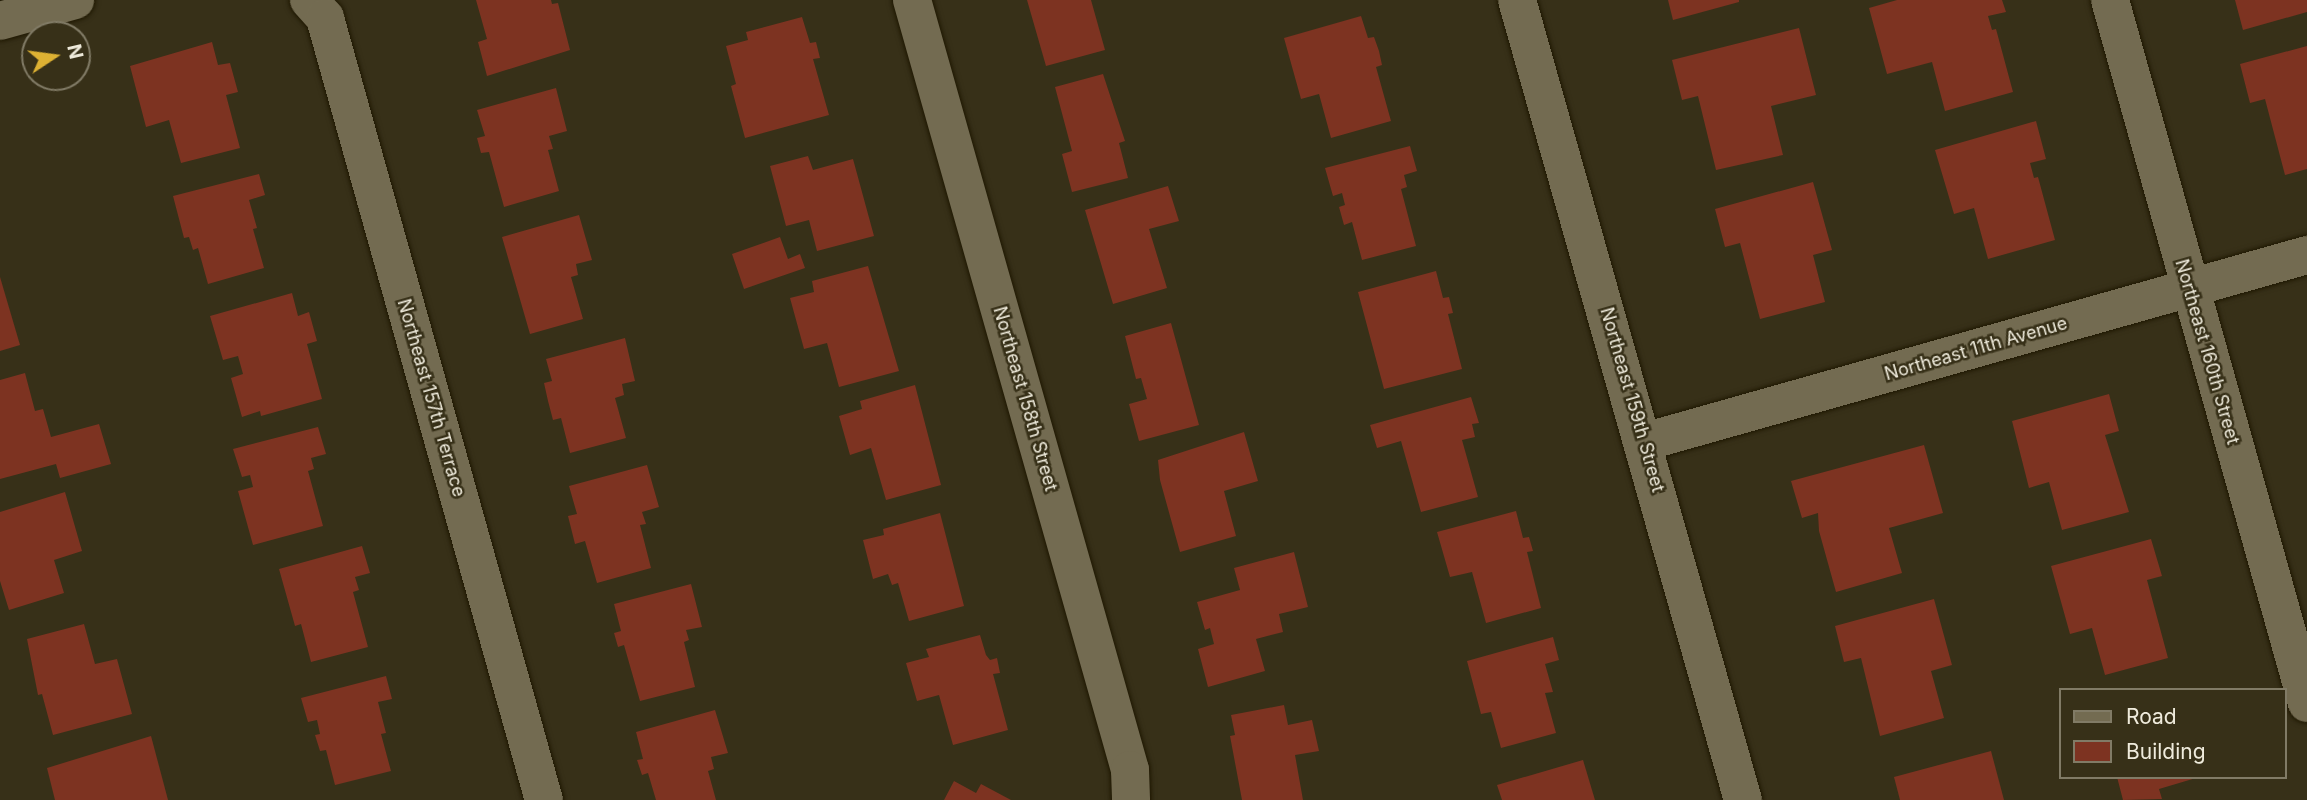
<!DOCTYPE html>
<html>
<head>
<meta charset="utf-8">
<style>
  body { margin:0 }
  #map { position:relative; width:2307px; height:800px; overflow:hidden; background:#373018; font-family:Inter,sans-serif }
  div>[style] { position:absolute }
  .building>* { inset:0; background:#7d3321 }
  .roads { filter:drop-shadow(0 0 2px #1f1802) drop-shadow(0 0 2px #1f1802) }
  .minor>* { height:38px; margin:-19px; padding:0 19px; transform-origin:19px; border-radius:19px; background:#736b51 }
  .tertiary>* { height:38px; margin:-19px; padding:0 19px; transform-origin:19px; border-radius:19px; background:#736b51 }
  span { translate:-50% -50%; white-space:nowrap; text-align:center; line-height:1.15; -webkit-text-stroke:5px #373018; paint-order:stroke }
  .street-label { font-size:18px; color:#efebdc }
  .legend { position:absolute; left:2059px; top:688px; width:228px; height:91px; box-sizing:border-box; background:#373018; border:2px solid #817b66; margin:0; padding:9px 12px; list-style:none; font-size:21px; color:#efebdc }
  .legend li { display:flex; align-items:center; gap:14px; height:35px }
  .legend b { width:35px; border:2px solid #817b66 }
  .north { position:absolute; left:21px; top:21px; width:70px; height:70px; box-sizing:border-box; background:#373018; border:2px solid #817b66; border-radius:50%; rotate:77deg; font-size:19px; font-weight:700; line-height:28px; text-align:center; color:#efebdc }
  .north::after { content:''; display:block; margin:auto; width:24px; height:32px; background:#ddb133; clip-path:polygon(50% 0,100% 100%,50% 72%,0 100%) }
</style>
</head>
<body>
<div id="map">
  <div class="building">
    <div style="clip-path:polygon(476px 0,551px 0,552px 4px,558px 3px,570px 50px,487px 76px,478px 42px,487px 39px)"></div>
    <div style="clip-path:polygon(1027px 0,1091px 0,1105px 50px,1046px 66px)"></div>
    <div style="clip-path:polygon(1668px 0,1739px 0,1739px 2px,1673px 20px)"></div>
    <div style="clip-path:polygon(1897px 0,2002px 0,2006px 12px,1988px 16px,1992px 30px,1996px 29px,2013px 92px,1945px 111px,1932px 62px,1887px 74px,1869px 8px)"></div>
    <div style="clip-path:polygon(2235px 0,2307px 0,2307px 12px,2243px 30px)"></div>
    <div style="clip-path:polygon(1361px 16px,1368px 38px,1374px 37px,1379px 51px,1382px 65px,1376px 67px,1391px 121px,1331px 138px,1319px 94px,1301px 99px,1284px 38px)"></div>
    <div style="clip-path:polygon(802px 17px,810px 43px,816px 42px,820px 58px,813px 59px,829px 115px,745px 138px,731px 86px,736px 84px,726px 46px,748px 40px,746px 32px)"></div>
    <div style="clip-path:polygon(1799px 28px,1816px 95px,1771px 106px,1783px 155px,1716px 170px,1698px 96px,1682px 100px,1672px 60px)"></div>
    <div style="clip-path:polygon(212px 42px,218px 65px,230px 63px,238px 92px,226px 95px,240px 148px,181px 163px,169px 120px,146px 127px,130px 66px)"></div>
    <div style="clip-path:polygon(2307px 46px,2307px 169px,2285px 175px,2265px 99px,2250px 103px,2240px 64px)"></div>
    <div style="clip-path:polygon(1103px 74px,1125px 141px,1119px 143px,1128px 178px,1072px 192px,1062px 154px,1072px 151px,1055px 87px)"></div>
    <div style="clip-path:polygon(556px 88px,567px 131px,549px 136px,553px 149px,548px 150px,559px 191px,504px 207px,489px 152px,481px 153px,477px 138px,485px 136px,477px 110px)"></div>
    <div style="clip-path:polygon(2036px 121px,2046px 159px,2030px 163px,2034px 178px,2038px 177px,2055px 240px,1988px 259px,1974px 208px,1954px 214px,1935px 150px)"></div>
    <div style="clip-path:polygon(1410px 146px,1417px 171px,1404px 175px,1407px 187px,1401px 189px,1416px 246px,1362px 260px,1352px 222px,1344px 225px,1339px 207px,1345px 205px,1342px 193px,1333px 196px,1325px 168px)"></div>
    <div style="clip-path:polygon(808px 156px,813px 170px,853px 159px,874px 236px,817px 251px,809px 220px,786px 226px,770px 166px)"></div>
    <div style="clip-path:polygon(259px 174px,265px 195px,249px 200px,257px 228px,253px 229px,264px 268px,208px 284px,198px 248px,193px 250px,189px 237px,184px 238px,173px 196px)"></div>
    <div style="clip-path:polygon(1813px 182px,1832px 250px,1813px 255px,1825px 302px,1760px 319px,1740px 243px,1725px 247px,1715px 209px)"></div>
    <div style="clip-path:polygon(1168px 186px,1179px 221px,1149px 229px,1167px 288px,1113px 304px,1085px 210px)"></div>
    <div style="clip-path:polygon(579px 215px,592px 260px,576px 264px,578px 275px,571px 277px,583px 319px,530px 334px,502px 237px)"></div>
    <div style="clip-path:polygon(780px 237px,788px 259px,800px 254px,805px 268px,744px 289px,732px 254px)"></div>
    <div style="clip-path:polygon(868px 266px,899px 371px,839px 387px,827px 343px,804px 349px,790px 298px,814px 292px,812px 281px)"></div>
    <div style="clip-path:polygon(1436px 271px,1443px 298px,1449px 297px,1453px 313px,1448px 314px,1462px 369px,1384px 389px,1358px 292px)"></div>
    <div style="clip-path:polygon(0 277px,20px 345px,0 351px)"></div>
    <div style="clip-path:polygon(292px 293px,298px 316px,309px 312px,317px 341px,307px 344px,322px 399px,261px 416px,260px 411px,242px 417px,231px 378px,243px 374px,238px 356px,223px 360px,210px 316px)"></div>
    <div style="clip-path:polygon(1171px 323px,1199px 425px,1139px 441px,1129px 404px,1147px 399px,1141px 378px,1136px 379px,1125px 336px)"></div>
    <div style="clip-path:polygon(625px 338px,635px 381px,622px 384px,624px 395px,615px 398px,626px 438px,570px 453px,561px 418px,553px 420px,548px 401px,544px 383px,552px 381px,546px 359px)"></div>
    <div style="clip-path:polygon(25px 373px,35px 411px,43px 409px,51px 437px,99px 424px,111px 464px,60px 478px,56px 464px,0 479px,0 380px)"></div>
    <div style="clip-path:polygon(915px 385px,941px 485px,886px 500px,871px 448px,850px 455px,839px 416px,862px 409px,860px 401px)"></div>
    <div style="clip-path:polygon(2109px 394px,2119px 431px,2105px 435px,2129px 512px,2062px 530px,2049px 482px,2029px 488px,2012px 421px)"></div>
    <div style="clip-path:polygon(1471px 397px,1479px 423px,1472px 424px,1475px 437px,1462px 440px,1478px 497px,1421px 512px,1401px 441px,1377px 448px,1370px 425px)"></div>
    <div style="clip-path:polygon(318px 427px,326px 454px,311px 458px,314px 469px,308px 471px,323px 526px,253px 545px,238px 491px,253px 487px,250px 475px,242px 477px,233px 449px)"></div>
    <div style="clip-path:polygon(1244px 432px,1258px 481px,1224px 491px,1236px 536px,1180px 552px,1160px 480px,1158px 460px)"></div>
    <div style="clip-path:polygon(1924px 445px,1943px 513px,1889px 528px,1902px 573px,1836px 592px,1819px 531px,1818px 513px,1802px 518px,1791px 481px)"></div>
    <div style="clip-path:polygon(647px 465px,659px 507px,642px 512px,646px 524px,640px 525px,651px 568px,597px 583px,585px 541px,575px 544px,568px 516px,577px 514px,569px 486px)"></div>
    <div style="clip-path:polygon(65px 492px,82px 551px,54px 560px,64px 593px,9px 610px,0 581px,0 512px)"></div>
    <div style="clip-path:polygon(1516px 511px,1523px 538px,1529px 537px,1533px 551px,1527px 552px,1541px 608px,1486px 623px,1472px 572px,1450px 577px,1437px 532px)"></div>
    <div style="clip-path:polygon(940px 513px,964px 606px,909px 621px,898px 583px,892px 585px,888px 574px,873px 579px,863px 540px,884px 535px,883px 529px)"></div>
    <div style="clip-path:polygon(2151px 539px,2162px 576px,2147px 580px,2168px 658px,2105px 675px,2092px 628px,2070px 634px,2051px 566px)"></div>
    <div style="clip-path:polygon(362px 546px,370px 573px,355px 577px,359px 590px,353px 592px,368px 647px,311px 662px,301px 624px,295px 626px,279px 569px)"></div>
    <div style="clip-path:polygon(1294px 552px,1308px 607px,1279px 614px,1283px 632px,1256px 639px,1265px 671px,1208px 687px,1198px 649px,1214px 644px,1210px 628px,1205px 630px,1197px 602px,1240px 590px,1234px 568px)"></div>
    <div style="clip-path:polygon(691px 584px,702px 627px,686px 630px,689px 640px,684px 642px,695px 687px,640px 701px,624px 645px,618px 647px,614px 633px,621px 631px,614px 604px)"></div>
    <div style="clip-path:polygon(1934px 599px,1952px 665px,1931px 671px,1944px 718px,1880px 736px,1861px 658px,1844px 662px,1835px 626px)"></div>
    <div style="clip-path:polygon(84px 624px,95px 664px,117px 659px,132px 714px,53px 735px,42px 694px,38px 695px,27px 639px)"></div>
    <div style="clip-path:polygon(980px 635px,986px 655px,990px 660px,997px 658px,1000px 673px,993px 674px,1008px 730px,953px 745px,939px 695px,917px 701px,906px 663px,929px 657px,926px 649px)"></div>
    <div style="clip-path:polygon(1553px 637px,1559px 660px,1545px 664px,1553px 692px,1545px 693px,1556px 733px,1501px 748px,1491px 712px,1481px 714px,1467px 661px)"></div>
    <div style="clip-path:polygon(386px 676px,392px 699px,378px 702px,386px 733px,381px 734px,391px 771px,335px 785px,326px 750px,320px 751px,315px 735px,320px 734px,317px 720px,308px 722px,301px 698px)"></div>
    <div style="clip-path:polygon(1284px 705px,1288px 725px,1312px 720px,1319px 751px,1295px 755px,1303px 800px,1242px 800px,1230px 736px,1235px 735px,1231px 715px)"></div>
    <div style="clip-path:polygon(715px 710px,728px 753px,711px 757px,714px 769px,708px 771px,716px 800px,656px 800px,648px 773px,642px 775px,637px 760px,643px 759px,636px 732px)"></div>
    <div style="clip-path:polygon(151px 736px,168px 800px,55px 800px,47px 768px)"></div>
    <div style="clip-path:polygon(1991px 751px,2004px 800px,1900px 800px,1894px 777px)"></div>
    <div style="clip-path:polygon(1583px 760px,1595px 800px,1502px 800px,1497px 785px)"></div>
    <div style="clip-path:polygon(2117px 777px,2196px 777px,2196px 778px,2159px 789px,2162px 799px,2123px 800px)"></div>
    <div style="clip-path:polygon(954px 781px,976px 793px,981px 784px,1011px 800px,944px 800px)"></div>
  </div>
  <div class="roads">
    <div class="minor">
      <div style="left:309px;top:0;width:24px;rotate:48deg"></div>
      <div style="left:325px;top:18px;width:812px;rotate:74.36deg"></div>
      <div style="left:912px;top:0;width:800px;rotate:74.19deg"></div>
      <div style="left:1130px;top:770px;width:30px;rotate:88deg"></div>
      <div style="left:2110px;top:0;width:730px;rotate:74.35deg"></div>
      <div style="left:0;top:21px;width:78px;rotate:-15.6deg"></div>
      <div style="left:1644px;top:442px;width:689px;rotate:-15.75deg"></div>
    </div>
    <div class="tertiary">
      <div style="left:1517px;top:0;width:831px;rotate:74.23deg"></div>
    </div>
  </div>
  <div class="street-label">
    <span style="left:1976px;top:349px;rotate:-16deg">Northeast 11th Avenue</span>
    <span style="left:2207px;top:352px;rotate:74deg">Northeast 160th Street</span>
    <span style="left:431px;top:398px;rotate:74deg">Northeast 157th Terrace</span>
    <span style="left:1025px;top:399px;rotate:74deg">Northeast 158th Street</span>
    <span style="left:1632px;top:400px;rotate:74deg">Northeast 159th Street</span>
  </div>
  <ul class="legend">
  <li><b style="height:9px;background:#736b51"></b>Road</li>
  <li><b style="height:19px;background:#7d3321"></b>Building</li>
  </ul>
  <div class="north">N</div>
</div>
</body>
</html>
